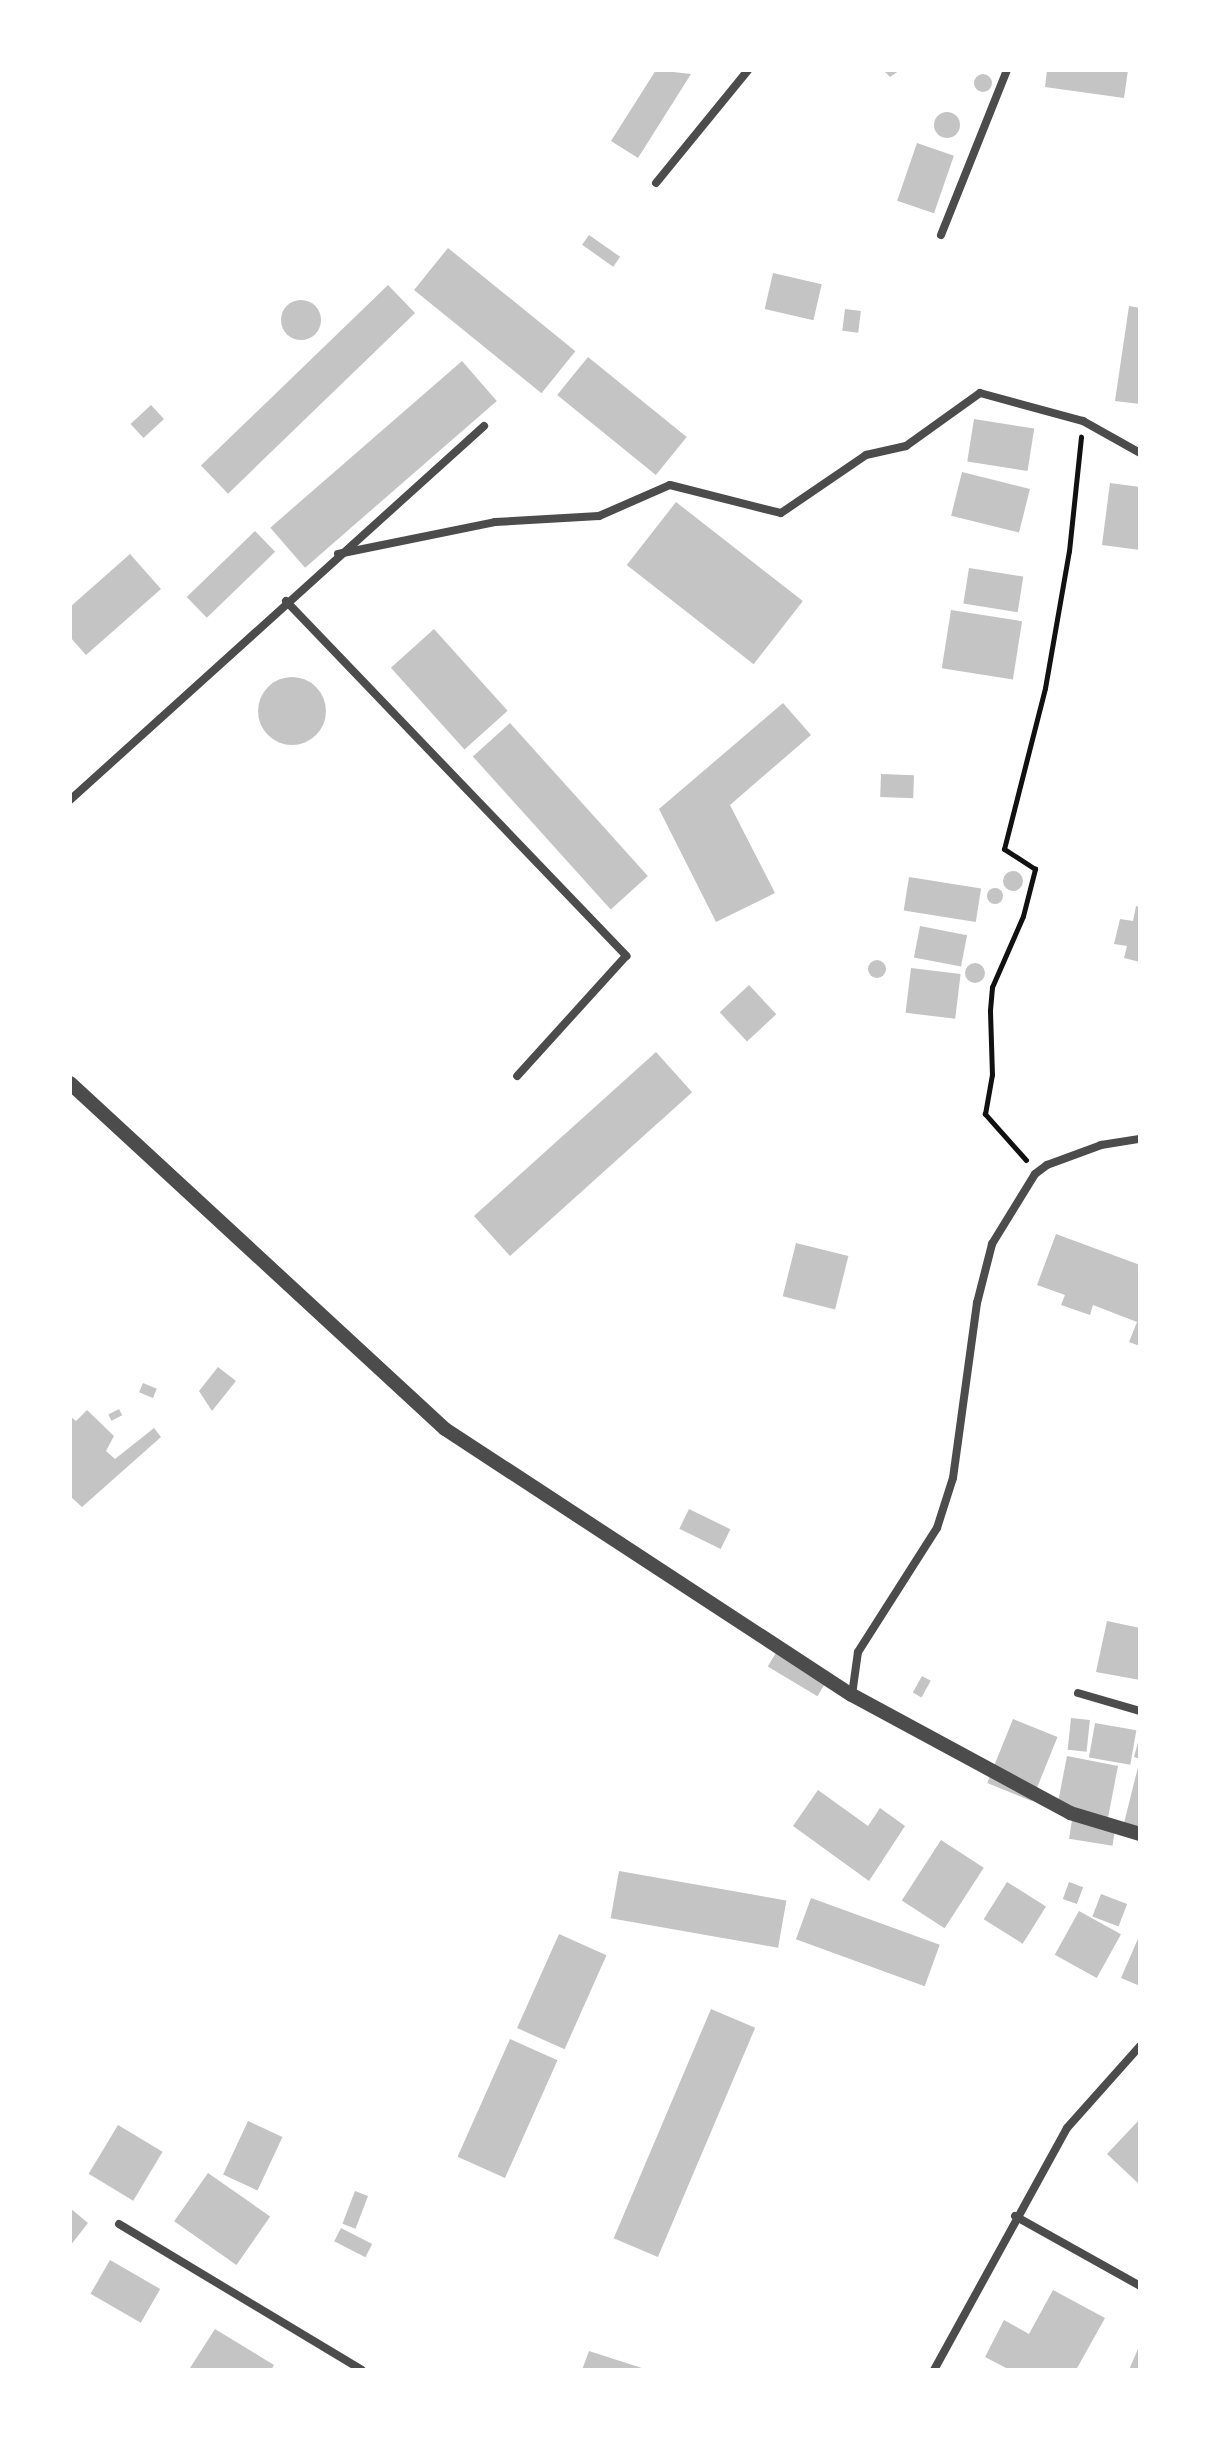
<!DOCTYPE html>
<html>
<head>
<meta charset="utf-8">
<style>
  body { margin:0 }
  #map { position:relative; width:1210px; height:2440px; overflow:hidden; background:#fff; font-family:Overpass,sans-serif }
  div>[style] { position:absolute }
  .building>* { inset:0; background:#c4c4c4; transform-origin:0 0 }
  .round { border-radius:50% }
  .path>* { height:5px; margin:-2.5px; padding:0 2.5px; transform-origin:2.5px; border-radius:2.5px; background:#111 }
  .minor>* { height:8px; margin:-4px; padding:0 4px; transform-origin:4px; border-radius:4px; background:#4c4c4c }
  .tertiary>* { height:14px; margin:-7px; padding:0 7px; transform-origin:7px; border-radius:7px; background:#4c4c4c }
  span { translate:-50% -50%; white-space:nowrap; text-align:center; line-height:1.15; -webkit-text-stroke:6px #fff; paint-order:stroke }
  .frame { position:absolute; inset:0; border:72px solid #fff; pointer-events:none }
</style>
</head>
<body>
<div id="map">
  <div class="building">
    <div style="clip-path:polygon(656px 70px,691px 74px,638px 158px,611px 141px)"></div>
    <div style="clip-path:polygon(883px 70px,900px 70px,890px 77px)"></div>
    <div style="clip-path:polygon(1047px 70px,1128px 70px,1124px 98px,1045px 87px)"></div>
    <div class="round" style="left:974px;top:74px;width:18px;height:18px"></div>
    <div class="round" style="left:934px;top:112px;width:26px;height:26px"></div>
    <div style="left:917px;top:143px;width:39px;height:61px;rotate:19deg"></div>
    <div style="left:589px;top:235px;width:38px;height:12px;rotate:35deg"></div>
    <div style="left:448px;top:248px;width:164px;height:54px;rotate:39deg"></div>
    <div style="left:773px;top:273px;width:50px;height:37px;rotate:13deg"></div>
    <div style="left:388px;top:285px;width:39px;height:260px;rotate:46deg"></div>
    <div class="round" style="left:281px;top:300px;width:40px;height:40px"></div>
    <div style="clip-path:polygon(1129px 306px,1140px 308px,1140px 404px,1115px 401px)"></div>
    <div style="left:845px;top:309px;width:16px;height:22px;rotate:7deg"></div>
    <div style="left:588px;top:357px;width:127px;height:49px;rotate:39deg"></div>
    <div style="left:462px;top:361px;width:53px;height:254px;rotate:49deg"></div>
    <div style="left:151px;top:405px;width:19px;height:28px;rotate:47deg"></div>
    <div style="left:974px;top:419px;width:61px;height:43px;rotate:9deg"></div>
    <div style="left:962px;top:472px;width:70px;height:45px;rotate:14deg"></div>
    <div style="clip-path:polygon(1110px 483px,1140px 487px,1140px 550px,1102px 545px)"></div>
    <div style="left:676px;top:502px;width:161px;height:80px;rotate:38deg"></div>
    <div style="left:255px;top:531px;width:29px;height:95px;rotate:46deg"></div>
    <div style="clip-path:polygon(130px 554px,161px 589px,86px 655px,70px 637px,70px 607px)"></div>
    <div style="left:969px;top:568px;width:55px;height:36px;rotate:9deg"></div>
    <div style="left:951px;top:610px;width:72px;height:59px;rotate:9deg"></div>
    <div style="left:434px;top:629px;width:110px;height:58px;rotate:48deg"></div>
    <div class="round" style="left:258px;top:677px;width:68px;height:68px"></div>
    <div style="clip-path:polygon(783px 703px,811px 735px,730px 805px,775px 893px,716px 922px,659px 809px)"></div>
    <div style="left:510px;top:723px;width:206px;height:50px;rotate:48deg"></div>
    <div style="left:881px;top:774px;width:33px;height:23px;rotate:2deg"></div>
    <div class="round" style="left:1003px;top:871px;width:20px;height:20px"></div>
    <div style="left:909px;top:877px;width:73px;height:34px;rotate:9deg"></div>
    <div class="round" style="left:987px;top:888px;width:16px;height:16px"></div>
    <div style="clip-path:polygon(1136px 906px,1140px 907px,1140px 962px,1124px 958px,1127px 946px,1114px 944px,1120px 919px,1133px 921px)"></div>
    <div style="left:920px;top:926px;width:48px;height:32px;rotate:11deg"></div>
    <div class="round" style="left:868px;top:960px;width:18px;height:18px"></div>
    <div class="round" style="left:965px;top:963px;width:20px;height:20px"></div>
    <div style="left:911px;top:968px;width:50px;height:45px;rotate:7deg"></div>
    <div style="left:749px;top:985px;width:40px;height:40px;rotate:47deg"></div>
    <div style="left:656px;top:1052px;width:54px;height:245px;rotate:48deg"></div>
    <div style="clip-path:polygon(1056px 1234px,1140px 1265px,1140px 1346px,1129px 1342px,1137px 1322px,1093px 1305px,1090px 1315px,1061px 1305px,1065px 1295px,1037px 1285px)"></div>
    <div style="left:796px;top:1243px;width:54px;height:55px;rotate:14deg"></div>
    <div style="clip-path:polygon(218px 1367px,236px 1381px,212px 1411px,199px 1391px)"></div>
    <div style="left:143px;top:1383px;width:15px;height:10px;rotate:23deg"></div>
    <div style="left:119px;top:1409px;width:7px;height:12px;rotate:63deg"></div>
    <div style="clip-path:polygon(87px 1410px,114px 1436px,106px 1451px,115px 1459px,154px 1428px,161px 1437px,82px 1507px,70px 1496px,70px 1416px,76px 1421px)"></div>
    <div style="left:689px;top:1509px;width:46px;height:22px;rotate:26deg"></div>
    <div style="clip-path:polygon(1107px 1621px,1140px 1628px,1140px 1680px,1096px 1672px)"></div>
    <div style="left:777px;top:1651px;width:58px;height:18px;rotate:31deg"></div>
    <div style="left:922px;top:1676px;width:10px;height:19px;rotate:29deg"></div>
    <div style="left:1071px;top:1718px;width:19px;height:32px;rotate:6deg"></div>
    <div style="left:1013px;top:1719px;width:48px;height:69px;rotate:22deg"></div>
    <div style="left:1095px;top:1723px;width:42px;height:35px;rotate:10deg"></div>
    <div style="clip-path:polygon(1139px 1739px,1140px 1739px,1140px 1759px,1134px 1757px)"></div>
    <div style="left:1067px;top:1756px;width:52px;height:58px;rotate:11deg"></div>
    <div style="clip-path:polygon(1139px 1763px,1140px 1826px,1138px 1835px,1122px 1831px)"></div>
    <div style="clip-path:polygon(818px 1790px,868px 1826px,880px 1808px,905px 1826px,869px 1881px,793px 1826px)"></div>
    <div style="left:1072px;top:1820px;width:44px;height:19px;rotate:9deg"></div>
    <div style="left:941px;top:1840px;width:51px;height:72px;rotate:33deg"></div>
    <div style="left:619px;top:1871px;width:170px;height:48px;rotate:10deg"></div>
    <div style="left:1007px;top:1882px;width:46px;height:44px;rotate:32deg"></div>
    <div style="left:1069px;top:1882px;width:15px;height:18px;rotate:20deg"></div>
    <div style="left:1101px;top:1894px;width:28px;height:24px;rotate:21deg"></div>
    <div style="left:811px;top:1898px;width:137px;height:44px;rotate:20deg"></div>
    <div style="left:1079px;top:1911px;width:48px;height:50px;rotate:29deg"></div>
    <div style="left:559px;top:1934px;width:52px;height:103px;rotate:24deg"></div>
    <div style="clip-path:polygon(1140px 1934px,1140px 1986px,1121px 1978px)"></div>
    <div style="left:711px;top:2009px;width:48px;height:249px;rotate:23deg"></div>
    <div style="left:510px;top:2039px;width:52px;height:129px;rotate:24deg"></div>
    <div style="clip-path:polygon(1140px 2119px,1140px 2185px,1107px 2154px)"></div>
    <div style="left:248px;top:2121px;width:38px;height:59px;rotate:25deg"></div>
    <div style="left:118px;top:2125px;width:52px;height:57px;rotate:31deg"></div>
    <div style="left:208px;top:2173px;width:76px;height:59px;rotate:35deg"></div>
    <div style="left:355px;top:2191px;width:14px;height:35px;rotate:21deg"></div>
    <div style="clip-path:polygon(70px 2208px,88px 2223px,70px 2246px)"></div>
    <div style="left:341px;top:2228px;width:35px;height:15px;rotate:27deg"></div>
    <div style="left:110px;top:2260px;width:58px;height:39px;rotate:30deg"></div>
    <div style="clip-path:polygon(1053px 2290px,1105px 2318px,1076px 2370px,1010px 2370px,985px 2357px,1004px 2320px,1029px 2334px)"></div>
    <div style="clip-path:polygon(215px 2329px,274px 2365px,271px 2370px,190px 2368px)"></div>
    <div style="clip-path:polygon(1140px 2344px,1140px 2370px,1129px 2370px)"></div>
    <div style="clip-path:polygon(589px 2351px,645px 2369px,645px 2370px,582px 2370px)"></div>
  </div>
  <div class="path">
    <div style="left:1026px;top:1160px;width:62px;rotate:-131.7deg"></div>
    <div style="left:985px;top:1114px;width:40px;rotate:-80deg"></div>
    <div style="left:992px;top:1075px;width:65px;rotate:-91.8deg"></div>
    <div style="left:990px;top:1010px;width:23px;rotate:-85deg"></div>
    <div style="left:992px;top:987px;width:77px;rotate:-66.4deg"></div>
    <div style="left:1023px;top:916px;width:49px;rotate:-75.7deg"></div>
    <div style="left:1035px;top:869px;width:37px;rotate:-147deg"></div>
    <div style="left:1004px;top:849px;width:166px;rotate:-75.7deg"></div>
    <div style="left:1045px;top:688px;width:139px;rotate:-80.1deg"></div>
    <div style="left:1069px;top:551px;width:115px;rotate:-84deg"></div>
  </div>
  <div class="minor">
    <div style="left:656px;top:183px;width:146px;rotate:-50.8deg"></div>
    <div style="left:941px;top:235px;width:178px;rotate:-68.2deg"></div>
    <div style="left:338px;top:554px;width:160px;rotate:-11.5deg"></div>
    <div style="left:495px;top:522px;width:104px;rotate:-3.3deg"></div>
    <div style="left:599px;top:516px;width:77px;rotate:-23.6deg"></div>
    <div style="left:670px;top:485px;width:114px;rotate:14.2deg"></div>
    <div style="left:781px;top:513px;width:103px;rotate:-34.3deg"></div>
    <div style="left:866px;top:455px;width:41px;rotate:-12.7deg"></div>
    <div style="left:906px;top:446px;width:91px;rotate:-35.6deg"></div>
    <div style="left:980px;top:393px;width:107px;rotate:15.2deg"></div>
    <div style="left:1083px;top:421px;width:65px;rotate:29.3deg"></div>
    <div style="left:286px;top:601px;width:492px;rotate:46.2deg"></div>
    <div style="left:626px;top:956px;width:162px;rotate:132.2deg"></div>
    <div style="left:70px;top:800px;width:558px;rotate:-42.09deg"></div>
    <div style="left:1078px;top:1693px;width:65px;rotate:16.2deg"></div>
    <div style="left:852px;top:1695px;width:43px;rotate:-82.1deg"></div>
    <div style="left:858px;top:1652px;width:147px;rotate:-57.5deg"></div>
    <div style="left:937px;top:1528px;width:52px;rotate:-72.3deg"></div>
    <div style="left:953px;top:1478px;width:177px;rotate:-82.2deg"></div>
    <div style="left:977px;top:1303px;width:61px;rotate:-75.7deg"></div>
    <div style="left:992px;top:1244px;width:82px;rotate:-58.4deg"></div>
    <div style="left:1035px;top:1174px;width:15px;rotate:-37deg"></div>
    <div style="left:1047px;top:1165px;width:58px;rotate:-20.3deg"></div>
    <div style="left:1101px;top:1145px;width:39px;rotate:-9deg"></div>
    <div style="left:1015px;top:2216px;width:143px;rotate:29.2deg"></div>
    <div style="left:119px;top:2224px;width:283px;rotate:31deg"></div>
    <div style="left:934px;top:2370px;width:276px;rotate:-61.2deg"></div>
    <div style="left:1067px;top:2128px;width:110px;rotate:-48.3deg"></div>
  </div>
  <div class="tertiary">
    <div style="left:70px;top:1083px;width:510px;rotate:42.7deg"></div>
    <div style="left:445px;top:1429px;width:486px;rotate:33.2deg"></div>
    <div style="left:852px;top:1695px;width:248px;rotate:28.4deg"></div>
    <div style="left:1070px;top:1813px;width:73px;rotate:16.7deg"></div>
  </div>
  <div class="frame"></div>
</div>
</body>
</html>
